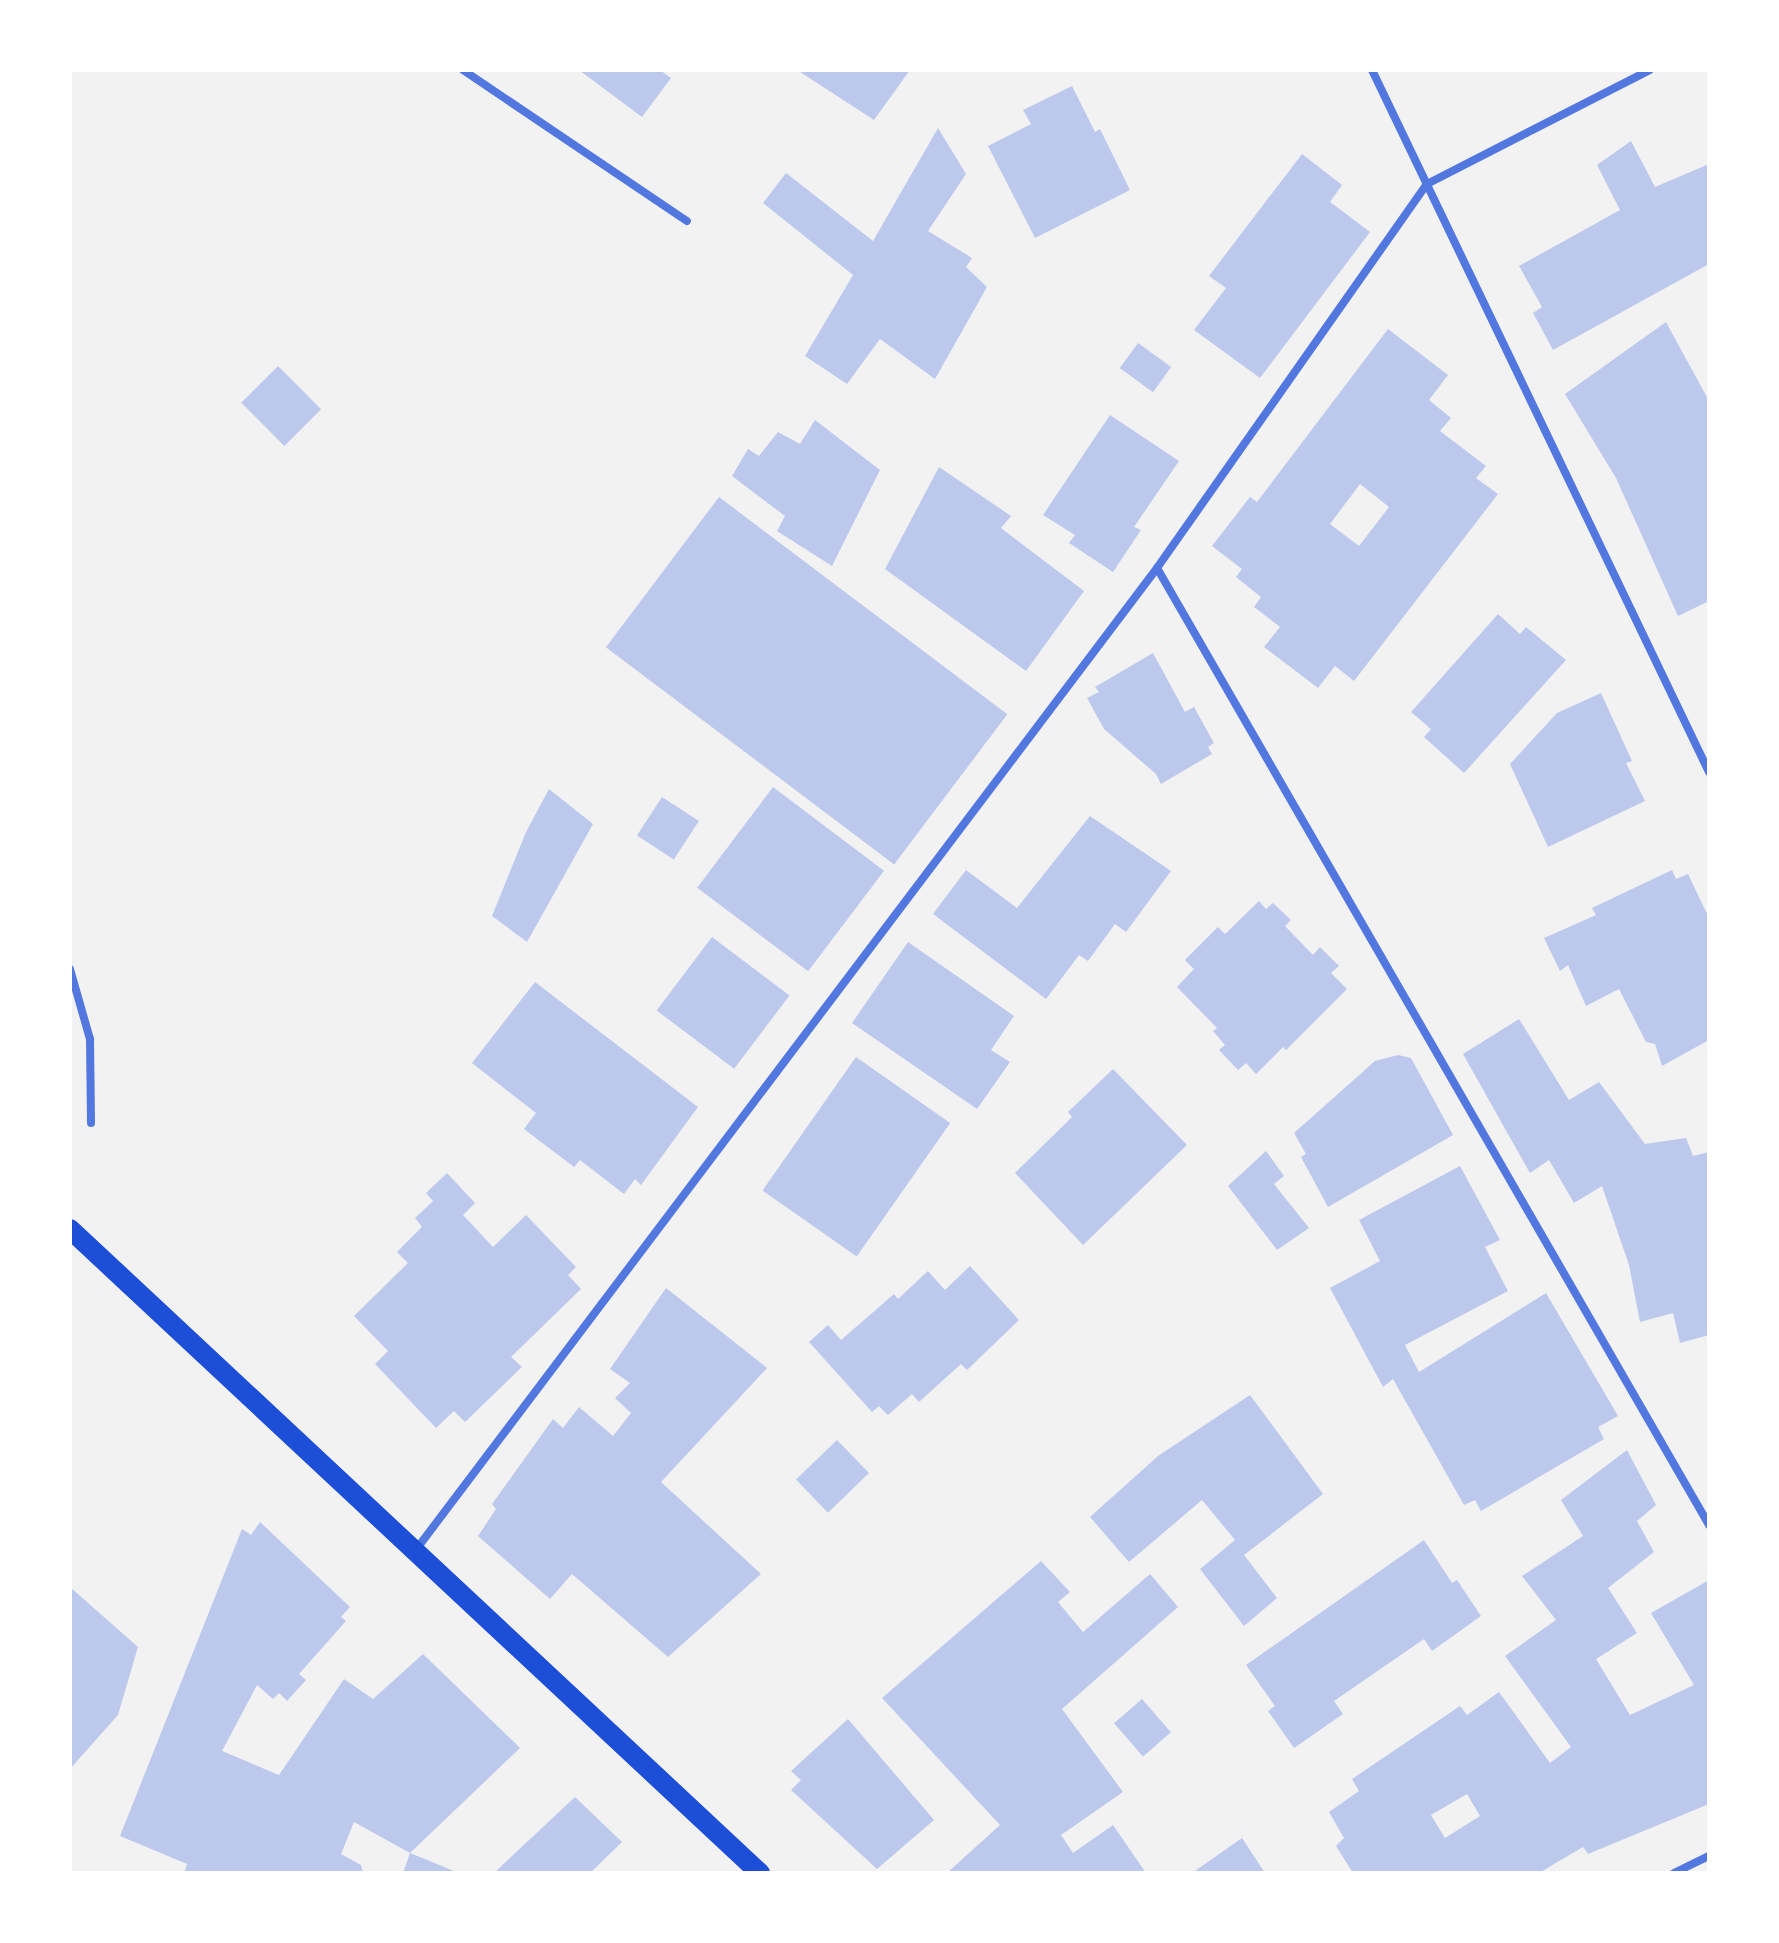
<!DOCTYPE html>
<html>
<head>
<meta charset="utf-8">
<style>
  body { margin:0 }
  #map { position:relative; width:1779px; height:1943px; overflow:hidden; background:#f2f2f2; font-family:Signika,sans-serif }
  div>[style] { position:absolute }
  .building>* { inset:0; background:#bdc9ec; transform-origin:0 0 }
  .minor>* { height:8px; margin:-4px; padding:0 4px; transform-origin:4px; border-radius:4px; background:#5277de }
  .primary>* { height:20px; margin:-10px; padding:0 10px; transform-origin:10px; border-radius:10px; background:#1d4ed8 }
  span { translate:-50% -50%; white-space:nowrap; text-align:center; line-height:1.15; -webkit-text-stroke:6px #fff; paint-order:stroke }
  .frame { position:absolute; inset:0; border:72px solid #fff; pointer-events:none }
</style>
</head>
<body>
<div id="map">
  <div class="building">
    <div style="clip-path:polygon(579px 70px,660px 70px,671px 78px,642px 117px)"></div>
    <div style="clip-path:polygon(797px 70px,910px 70px,874px 120px)"></div>
    <div style="clip-path:polygon(1072px 86px,1095px 132px,1100px 129px,1130px 190px,1035px 238px,988px 146px,1031px 124px,1023px 110px)"></div>
    <div style="clip-path:polygon(938px 128px,966px 174px,928px 231px,972px 258px,966px 267px,987px 287px,935px 379px,880px 339px,847px 384px,805px 356px,853px 275px,763px 203px,786px 173px,873px 241px)"></div>
    <div style="clip-path:polygon(1631px 141px,1655px 187px,1709px 164px,1709px 264px,1553px 350px,1533px 313px,1542px 307px,1519px 266px,1620px 210px,1597px 165px)"></div>
    <div style="clip-path:polygon(1302px 154px,1342px 185px,1330px 202px,1370px 232px,1260px 378px,1194px 330px,1226px 288px,1209px 276px)"></div>
    <div style="clip-path:polygon(1666px 322px,1709px 401px,1709px 601px,1678px 616px,1616px 478px,1565px 394px)"></div>
    <div style="clip-path:polygon(evenodd,1388px 329px,1448px 375px,1429px 400px,1451px 418px,1440px 431px,1486px 466px,1476px 478px,1498px 494px,1354px 681px,1335px 666px,1318px 688px,1264px 647px,1280px 627px,1254px 607px,1261px 597px,1236px 577px,1242px 569px,1212px 546px,1250px 497px,1257px 502px,1388px 329px,1360px 484px,1389px 507px,1359px 546px,1330px 524px,1360px 484px)"></div>
    <div style="left:1138px;top:343px;width:41px;height:31px;rotate:36deg"></div>
    <div style="left:278px;top:366px;width:61px;height:52px;rotate:45deg"></div>
    <div style="clip-path:polygon(1110px 415px,1179px 461px,1134px 527px,1141px 530px,1113px 572px,1069px 543px,1075px 535px,1043px 515px)"></div>
    <div style="clip-path:polygon(815px 420px,880px 470px,832px 566px,777px 531px,785px 516px,732px 476px,748px 449px,759px 456px,778px 432px,800px 444px)"></div>
    <div style="clip-path:polygon(939px 467px,1011px 516px,1001px 528px,1084px 591px,1026px 671px,885px 569px)"></div>
    <div style="left:719px;top:497px;width:361px;height:188px;rotate:37deg"></div>
    <div style="clip-path:polygon(1498px 614px,1520px 634px,1526px 627px,1566px 660px,1464px 773px,1424px 737px,1431px 729px,1411px 712px)"></div>
    <div style="clip-path:polygon(1153px 653px,1185px 712px,1194px 707px,1214px 743px,1208px 747px,1212px 754px,1161px 784px,1156px 774px,1104px 729px,1087px 698px,1099px 692px,1095px 687px)"></div>
    <div style="clip-path:polygon(1601px 693px,1632px 761px,1626px 763px,1645px 801px,1548px 847px,1510px 764px,1557px 713px)"></div>
    <div style="left:773px;top:787px;width:139px;height:126px;rotate:37deg"></div>
    <div style="clip-path:polygon(549px 789px,593px 824px,527px 942px,492px 916px,526px 832px)"></div>
    <div style="left:662px;top:797px;width:44px;height:46px;rotate:33deg"></div>
    <div style="clip-path:polygon(1090px 816px,1171px 871px,1126px 932px,1115px 924px,1088px 961px,1079px 955px,1046px 999px,933px 914px,966px 870px,1017px 908px)"></div>
    <div style="clip-path:polygon(1672px 870px,1676px 879px,1688px 874px,1709px 918px,1709px 1040px,1662px 1066px,1655px 1044px,1646px 1042px,1619px 989px,1586px 1006px,1568px 965px,1560px 971px,1544px 938px,1596px 915px,1592px 908px)"></div>
    <div style="clip-path:polygon(1259px 901px,1266px 909px,1273px 903px,1291px 920px,1285px 926px,1313px 955px,1320px 947px,1339px 966px,1331px 973px,1347px 989px,1286px 1050px,1283px 1047px,1256px 1074px,1246px 1063px,1238px 1070px,1219px 1050px,1225px 1045px,1213px 1031px,1217px 1028px,1177px 987px,1194px 969px,1185px 960px,1218px 927px,1225px 934px)"></div>
    <div style="left:712px;top:937px;width:97px;height:92px;rotate:37deg"></div>
    <div style="clip-path:polygon(908px 942px,1014px 1016px,991px 1050px,1010px 1062px,977px 1109px,852px 1023px)"></div>
    <div style="clip-path:polygon(535px 982px,698px 1107px,641px 1185px,635px 1179px,624px 1194px,580px 1160px,574px 1167px,524px 1129px,536px 1113px,472px 1063px)"></div>
    <div style="clip-path:polygon(1519px 1019px,1569px 1100px,1599px 1082px,1645px 1144px,1686px 1138px,1693px 1156px,1709px 1152px,1709px 1335px,1680px 1343px,1673px 1313px,1640px 1322px,1629px 1265px,1602px 1186px,1574px 1203px,1549px 1160px,1530px 1173px,1463px 1054px)"></div>
    <div style="clip-path:polygon(1398px 1055px,1411px 1058px,1453px 1135px,1328px 1207px,1301px 1157px,1306px 1154px,1294px 1133px,1375px 1061px)"></div>
    <div style="left:856px;top:1057px;width:115px;height:163px;rotate:35deg"></div>
    <div style="clip-path:polygon(1113px 1069px,1187px 1145px,1083px 1245px,1015px 1173px,1072px 1117px,1068px 1112px)"></div>
    <div style="clip-path:polygon(1266px 1151px,1284px 1176px,1274px 1184px,1309px 1228px,1277px 1250px,1228px 1186px)"></div>
    <div style="clip-path:polygon(1460px 1166px,1500px 1240px,1485px 1247px,1508px 1291px,1405px 1345px,1419px 1372px,1546px 1293px,1618px 1416px,1598px 1427px,1604px 1439px,1481px 1511px,1475px 1500px,1464px 1505px,1393px 1379px,1383px 1387px,1330px 1288px,1380px 1261px,1359px 1220px)"></div>
    <div style="clip-path:polygon(447px 1173px,475px 1203px,463px 1215px,493px 1247px,526px 1215px,576px 1267px,568px 1275px,581px 1289px,511px 1357px,522px 1367px,465px 1422px,454px 1411px,436px 1428px,375px 1364px,388px 1351px,354px 1316px,408px 1263px,397px 1252px,422px 1227px,415px 1218px,433px 1201px,426px 1193px)"></div>
    <div style="clip-path:polygon(970px 1266px,1019px 1320px,967px 1370px,961px 1364px,919px 1402px,912px 1394px,888px 1415px,879px 1406px,872px 1412px,809px 1342px,828px 1325px,841px 1340px,894px 1294px,898px 1299px,928px 1271px,945px 1290px)"></div>
    <div style="clip-path:polygon(666px 1288px,767px 1368px,661px 1482px,761px 1574px,668px 1657px,572px 1574px,550px 1599px,478px 1536px,496px 1509px,492px 1504px,553px 1419px,563px 1428px,579px 1407px,613px 1436px,631px 1413px,615px 1398px,630px 1383px,610px 1369px)"></div>
    <div style="clip-path:polygon(1250px 1395px,1323px 1494px,1244px 1555px,1277px 1598px,1244px 1626px,1200px 1569px,1235px 1540px,1202px 1500px,1129px 1562px,1090px 1517px,1158px 1456px)"></div>
    <div style="left:837px;top:1440px;width:46px;height:57px;rotate:46deg"></div>
    <div style="clip-path:polygon(evenodd,1627px 1450px,1656px 1505px,1637px 1521px,1654px 1552px,1608px 1588px,1637px 1633px,1596px 1659px,1630px 1715px,1694px 1685px,1651px 1613px,1709px 1580px,1709px 1804px,1588px 1854px,1583px 1847px,1539px 1873px,1353px 1873px,1336px 1846px,1344px 1838px,1329px 1812px,1359px 1791px,1352px 1779px,1460px 1706px,1467px 1715px,1499px 1692px,1550px 1763px,1571px 1747px,1505px 1656px,1556px 1620px,1522px 1576px,1583px 1536px,1561px 1500px,1627px 1450px,1467px 1794px,1480px 1816px,1445px 1838px,1431px 1815px,1467px 1794px)"></div>
    <div style="clip-path:polygon(260px 1522px,350px 1607px,341px 1617px,346px 1621px,299px 1674px,306px 1680px,287px 1701px,279px 1693px,273px 1699px,257px 1685px,222px 1751px,279px 1775px,344px 1679px,373px 1699px,423px 1654px,520px 1748px,410px 1853px,354px 1822px,341px 1854px,361px 1865px,363px 1873px,184px 1873px,187px 1864px,120px 1836px,242px 1529px,251px 1535px)"></div>
    <div style="clip-path:polygon(1424px 1540px,1452px 1583px,1457px 1580px,1481px 1616px,1432px 1651px,1424px 1639px,1334px 1701px,1343px 1714px,1294px 1748px,1268px 1711px,1275px 1706px,1246px 1665px)"></div>
    <div style="clip-path:polygon(1041px 1561px,1070px 1592px,1058px 1602px,1083px 1632px,1150px 1574px,1178px 1607px,1062px 1709px,1123px 1792px,1061px 1835px,1073px 1853px,1113px 1825px,1146px 1873px,947px 1873px,1000px 1825px,882px 1698px)"></div>
    <div style="clip-path:polygon(70px 1587px,138px 1647px,118px 1715px,70px 1769px)"></div>
    <div style="left:1142px;top:1699px;width:44px;height:37px;rotate:49deg"></div>
    <div style="clip-path:polygon(848px 1719px,934px 1820px,877px 1869px,791px 1790px,801px 1780px,791px 1771px)"></div>
    <div style="clip-path:polygon(575px 1797px,622px 1842px,590px 1873px,494px 1873px)"></div>
    <div style="clip-path:polygon(1242px 1838px,1265px 1873px,1192px 1873px)"></div>
    <div style="clip-path:polygon(410px 1853px,459px 1873px,403px 1873px)"></div>
  </div>
  <div class="minor">
    <div style="left:463px;top:70px;width:270px;rotate:34deg"></div>
    <div style="left:1372px;top:70px;width:779px;rotate:64.36deg"></div>
    <div style="left:1157px;top:568px;width:1105px;rotate:60.02deg"></div>
    <div style="left:70px;top:969px;width:73px;rotate:74.1deg"></div>
    <div style="left:90px;top:1039px;width:84px;rotate:89.3deg"></div>
    <div style="left:415px;top:1551px;width:1232px;rotate:-52.95deg"></div>
    <div style="left:1157px;top:568px;width:469px;rotate:-54.9deg"></div>
    <div style="left:1427px;top:184px;width:250px;rotate:-27.1deg"></div>
    <div style="left:1674px;top:1873px;width:39px;rotate:-26deg"></div>
  </div>
  <div class="primary">
    <div style="left:70px;top:1229px;width:944px;rotate:43.03deg"></div>
  </div>
  <div class="frame"></div>
</div>
</body>
</html>
